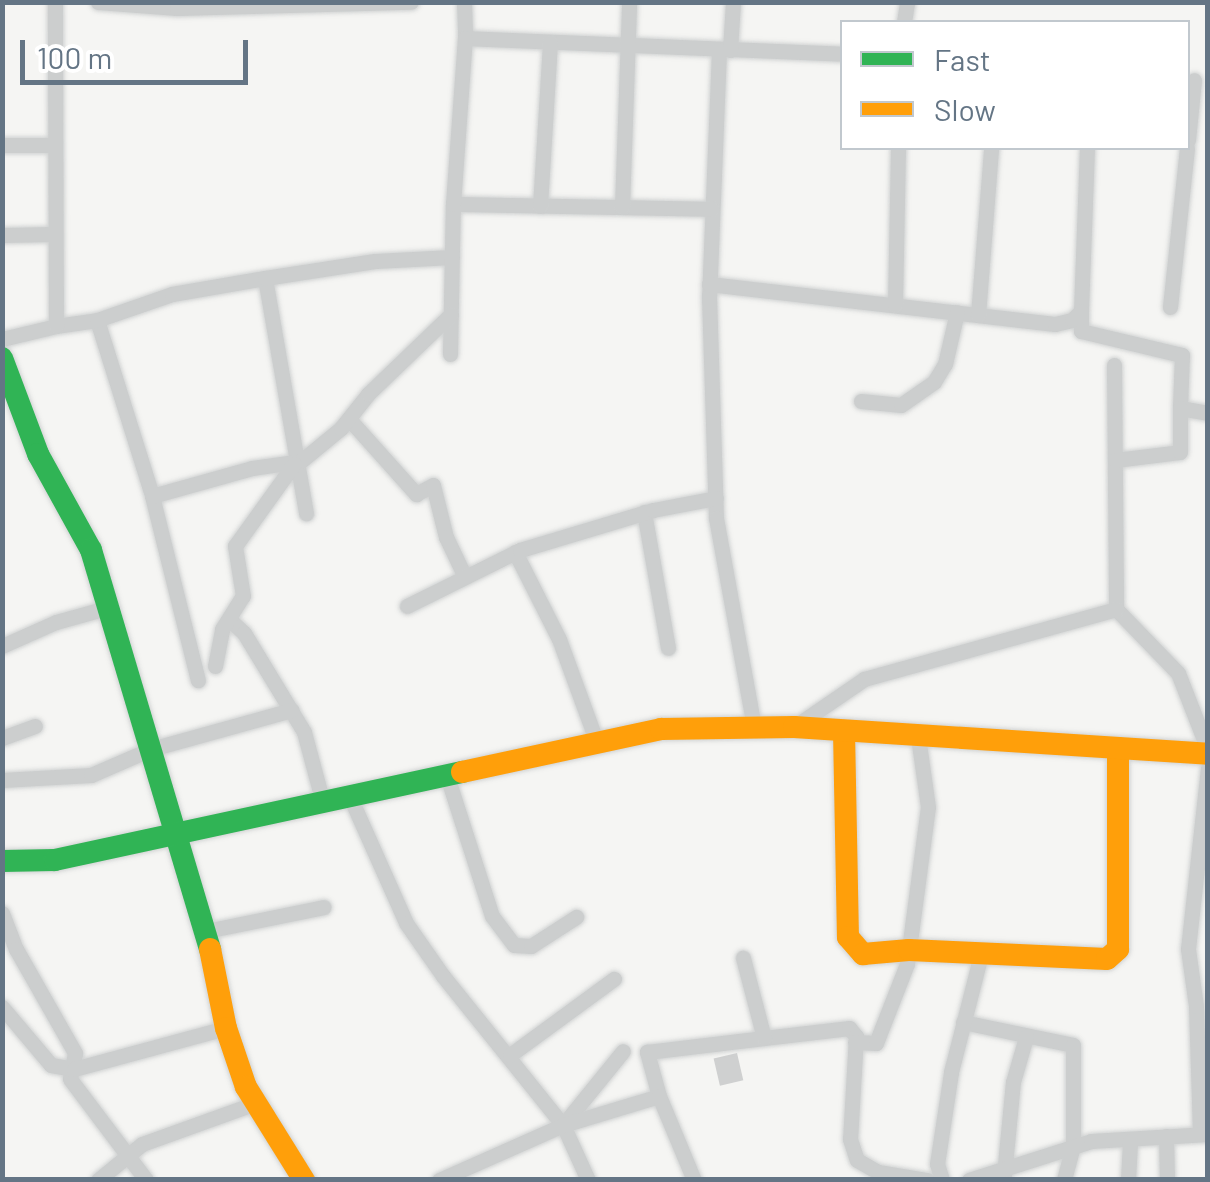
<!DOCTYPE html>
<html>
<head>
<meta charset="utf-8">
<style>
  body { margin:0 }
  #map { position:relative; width:1210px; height:1182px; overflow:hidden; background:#f5f5f3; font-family:Barlow,sans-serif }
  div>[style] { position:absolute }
  .building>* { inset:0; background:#cfd0d0; transform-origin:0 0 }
  .roads { filter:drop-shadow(0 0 2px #d1d3d3) drop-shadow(0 0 2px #d1d3d3) }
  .street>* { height:15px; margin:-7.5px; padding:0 7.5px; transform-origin:7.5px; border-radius:7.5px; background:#cccece }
  .fast>* { height:22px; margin:-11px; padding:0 11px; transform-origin:11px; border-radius:11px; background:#30b455 }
  .slow>* { height:22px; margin:-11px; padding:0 11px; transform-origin:11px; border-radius:11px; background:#ff9f0a }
  span { translate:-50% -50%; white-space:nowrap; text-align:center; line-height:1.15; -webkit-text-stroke:10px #fff; paint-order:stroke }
  .frame { position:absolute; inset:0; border:5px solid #647585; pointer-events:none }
  .legend { position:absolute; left:840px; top:20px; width:350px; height:130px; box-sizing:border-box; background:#fff; border:2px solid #c1c8ce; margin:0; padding:12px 18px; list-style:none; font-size:30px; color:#647585 }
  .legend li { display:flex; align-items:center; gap:20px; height:50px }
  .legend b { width:50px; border:2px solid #c1c8ce }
  .scale { position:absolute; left:20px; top:40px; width:228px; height:45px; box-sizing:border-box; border:5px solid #647585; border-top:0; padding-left:12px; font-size:30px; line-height:35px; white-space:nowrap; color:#647585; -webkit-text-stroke:8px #fff; paint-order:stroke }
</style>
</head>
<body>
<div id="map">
  <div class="building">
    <div style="left:737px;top:1053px;width:28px;height:24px;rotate:77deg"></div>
  </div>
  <div class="roads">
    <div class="street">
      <div style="left:98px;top:2px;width:79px;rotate:4.3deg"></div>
      <div style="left:177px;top:8px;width:234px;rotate:-1.5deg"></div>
      <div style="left:464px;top:2px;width:36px;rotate:88deg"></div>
      <div style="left:465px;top:38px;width:377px;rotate:2.4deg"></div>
      <div style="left:904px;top:22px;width:20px;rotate:-81deg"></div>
      <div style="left:719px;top:50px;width:246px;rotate:92.3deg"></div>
      <div style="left:709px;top:296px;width:222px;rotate:88.2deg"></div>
      <div style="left:716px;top:518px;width:213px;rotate:79.7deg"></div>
      <div style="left:730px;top:50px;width:48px;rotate:-86.4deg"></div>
      <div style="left:1188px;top:140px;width:60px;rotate:-84.3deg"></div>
      <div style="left:2px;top:145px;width:52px"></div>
      <div style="left:453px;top:204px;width:259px;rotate:1.1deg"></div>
      <div style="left:540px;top:206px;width:164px;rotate:-86.5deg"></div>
      <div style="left:622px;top:207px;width:205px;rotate:-88deg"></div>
      <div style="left:2px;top:235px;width:52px;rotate:-1.1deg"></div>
      <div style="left:265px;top:278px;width:239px;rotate:80.1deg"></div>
      <div style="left:709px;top:284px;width:348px;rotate:6.6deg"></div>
      <div style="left:1055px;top:324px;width:17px;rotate:-13deg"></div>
      <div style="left:1072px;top:320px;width:13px;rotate:-45deg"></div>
      <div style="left:1081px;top:311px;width:163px;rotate:-87.9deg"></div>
      <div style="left:895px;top:305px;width:157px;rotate:-88.9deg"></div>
      <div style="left:1170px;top:307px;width:160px;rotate:-83.9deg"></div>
      <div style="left:1081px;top:311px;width:20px;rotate:90deg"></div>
      <div style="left:1081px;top:331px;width:104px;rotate:13.4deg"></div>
      <div style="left:1182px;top:355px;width:53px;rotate:92.2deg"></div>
      <div style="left:1180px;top:408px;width:28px;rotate:10deg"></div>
      <div style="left:978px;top:315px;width:168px;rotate:-85.5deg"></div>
      <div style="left:97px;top:320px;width:184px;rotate:72.6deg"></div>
      <div style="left:152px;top:496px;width:190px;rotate:76deg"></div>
      <div style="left:56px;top:326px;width:41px;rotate:-8.3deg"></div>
      <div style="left:97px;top:320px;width:79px;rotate:-19.1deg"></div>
      <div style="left:172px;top:294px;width:94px;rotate:-9.8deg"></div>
      <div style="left:265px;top:278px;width:111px;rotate:-8.8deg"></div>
      <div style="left:375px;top:261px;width:77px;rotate:-3deg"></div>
      <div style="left:2px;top:339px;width:56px;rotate:-13.5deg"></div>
      <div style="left:56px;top:326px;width:324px;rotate:-90.2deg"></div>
      <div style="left:450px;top:354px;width:150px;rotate:-88.9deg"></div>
      <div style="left:453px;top:204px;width:166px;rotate:-85.9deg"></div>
      <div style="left:1114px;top:365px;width:244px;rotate:89.5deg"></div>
      <div style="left:1116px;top:609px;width:89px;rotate:45.9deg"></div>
      <div style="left:1178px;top:673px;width:83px;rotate:68.7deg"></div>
      <div style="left:861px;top:401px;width:40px;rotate:5.7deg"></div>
      <div style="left:901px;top:405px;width:40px;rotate:-34.9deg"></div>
      <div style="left:934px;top:382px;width:21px;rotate:-59deg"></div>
      <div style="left:945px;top:364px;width:53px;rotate:-77deg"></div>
      <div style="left:349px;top:419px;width:101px;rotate:48.2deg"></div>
      <div style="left:416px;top:494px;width:19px;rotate:-28deg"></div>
      <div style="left:433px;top:485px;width:54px;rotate:76deg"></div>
      <div style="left:446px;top:537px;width:44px;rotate:64.6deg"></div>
      <div style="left:1115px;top:460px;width:65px;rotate:-7deg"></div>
      <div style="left:1180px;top:452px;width:44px;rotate:-90deg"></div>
      <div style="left:152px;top:496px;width:104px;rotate:-15.6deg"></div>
      <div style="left:252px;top:468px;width:49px;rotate:-8.1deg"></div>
      <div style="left:301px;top:461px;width:52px;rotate:-39.5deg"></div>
      <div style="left:341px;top:428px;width:43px;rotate:-51.5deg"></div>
      <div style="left:368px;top:394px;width:115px;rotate:-43.9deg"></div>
      <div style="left:644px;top:512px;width:138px;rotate:80deg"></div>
      <div style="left:515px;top:552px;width:97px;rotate:63.2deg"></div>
      <div style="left:559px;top:639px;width:111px;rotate:69.9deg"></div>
      <div style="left:407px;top:606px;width:126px;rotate:-26.4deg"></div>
      <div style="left:520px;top:550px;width:139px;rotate:-16.7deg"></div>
      <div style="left:653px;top:510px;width:64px;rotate:-10.8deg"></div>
      <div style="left:230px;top:620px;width:19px;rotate:43deg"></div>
      <div style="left:244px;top:633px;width:116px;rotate:58.8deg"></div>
      <div style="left:304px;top:732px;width:73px;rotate:75deg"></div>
      <div style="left:2px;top:646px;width:59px;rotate:-24deg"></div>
      <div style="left:56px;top:622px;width:56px;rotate:-15.5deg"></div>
      <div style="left:215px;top:666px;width:38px;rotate:-79deg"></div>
      <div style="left:222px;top:629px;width:39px;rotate:-58deg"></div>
      <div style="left:243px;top:596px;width:51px;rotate:-99.1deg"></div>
      <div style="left:235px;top:546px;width:101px;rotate:-54.3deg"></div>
      <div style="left:794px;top:727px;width:85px;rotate:-34.4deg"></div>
      <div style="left:864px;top:679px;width:262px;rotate:-15.5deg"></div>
      <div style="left:2px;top:738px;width:35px;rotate:-20deg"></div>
      <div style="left:447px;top:776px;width:147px;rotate:72.2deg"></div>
      <div style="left:492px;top:916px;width:36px;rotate:53deg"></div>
      <div style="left:514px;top:945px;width:17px;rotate:3deg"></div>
      <div style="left:531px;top:946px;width:54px;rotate:-32.8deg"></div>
      <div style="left:2px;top:780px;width:89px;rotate:-3.2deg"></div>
      <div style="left:91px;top:775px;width:65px;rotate:-23.4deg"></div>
      <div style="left:151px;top:749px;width:146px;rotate:-15.5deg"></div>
      <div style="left:350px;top:797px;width:138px;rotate:66deg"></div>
      <div style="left:406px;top:923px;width:65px;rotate:55.1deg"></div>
      <div style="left:443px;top:976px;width:191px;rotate:51.2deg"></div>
      <div style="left:563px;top:1125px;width:60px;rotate:65.6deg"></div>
      <div style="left:2px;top:913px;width:39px;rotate:69deg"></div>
      <div style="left:16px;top:949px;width:120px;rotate:60.4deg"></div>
      <div style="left:75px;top:1053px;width:26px;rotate:101deg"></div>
      <div style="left:70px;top:1079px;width:126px;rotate:53deg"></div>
      <div style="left:206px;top:931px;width:120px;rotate:-11.5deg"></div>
      <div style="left:2px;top:1007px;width:76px;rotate:49.8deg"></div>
      <div style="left:51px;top:1065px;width:23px;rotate:10deg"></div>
      <div style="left:74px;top:1069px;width:157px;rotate:-15.1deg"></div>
      <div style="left:963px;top:1022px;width:112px;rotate:11.8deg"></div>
      <div style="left:1073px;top:1045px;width:101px;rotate:90deg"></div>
      <div style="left:1073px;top:1146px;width:35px;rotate:105deg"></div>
      <div style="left:764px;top:1038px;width:86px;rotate:-6.7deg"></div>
      <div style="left:849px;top:1028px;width:11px;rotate:49deg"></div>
      <div style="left:856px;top:1036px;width:103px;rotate:93.3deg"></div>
      <div style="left:850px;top:1139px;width:22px;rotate:72deg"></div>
      <div style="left:857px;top:1160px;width:24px;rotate:30deg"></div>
      <div style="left:878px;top:1172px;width:50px;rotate:9.3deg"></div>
      <div style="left:855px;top:1042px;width:21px;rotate:3deg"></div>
      <div style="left:876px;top:1043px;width:85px;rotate:-68.6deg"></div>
      <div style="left:907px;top:964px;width:158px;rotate:-82.4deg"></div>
      <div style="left:928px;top:807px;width:71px;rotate:-98.1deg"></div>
      <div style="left:510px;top:1055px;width:129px;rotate:-36.2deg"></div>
      <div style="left:659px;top:1096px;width:46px;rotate:-105.3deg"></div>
      <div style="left:647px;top:1052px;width:118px;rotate:-6.8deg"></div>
      <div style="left:764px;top:1038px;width:83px;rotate:-104.7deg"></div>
      <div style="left:563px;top:1125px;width:95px;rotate:-51deg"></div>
      <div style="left:1200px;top:1133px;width:127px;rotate:-91.8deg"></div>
      <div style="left:1196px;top:1006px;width:58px;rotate:-98deg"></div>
      <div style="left:1188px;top:949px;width:182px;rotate:-83.7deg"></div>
      <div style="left:1166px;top:1136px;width:44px;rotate:88.7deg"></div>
      <div style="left:1004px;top:1175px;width:93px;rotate:-84.5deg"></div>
      <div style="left:1013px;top:1082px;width:47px;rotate:-73.9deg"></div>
      <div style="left:98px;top:1180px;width:57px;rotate:-39.3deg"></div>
      <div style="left:142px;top:1144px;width:121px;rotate:-19.8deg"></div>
      <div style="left:439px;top:1180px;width:136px;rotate:-23.9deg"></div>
      <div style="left:563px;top:1125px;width:100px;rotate:-16.8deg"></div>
      <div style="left:659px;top:1096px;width:91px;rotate:67.4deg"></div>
      <div style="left:942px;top:1180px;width:17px;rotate:-107deg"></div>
      <div style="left:937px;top:1164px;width:93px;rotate:-81.3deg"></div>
      <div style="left:951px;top:1072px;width:122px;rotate:-75.7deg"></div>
      <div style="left:969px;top:1180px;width:128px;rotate:-17.7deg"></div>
      <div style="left:1091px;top:1141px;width:117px;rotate:-3.4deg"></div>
      <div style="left:1128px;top:1180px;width:39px;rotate:-87deg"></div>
    </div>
    <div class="fast">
      <div style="left:2px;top:358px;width:103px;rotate:69.4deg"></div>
      <div style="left:38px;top:454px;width:110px;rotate:61.1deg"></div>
      <div style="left:91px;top:550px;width:416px;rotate:73.4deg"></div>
      <div style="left:2px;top:861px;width:53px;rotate:-1.1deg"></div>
      <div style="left:55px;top:860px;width:416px;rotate:-12.2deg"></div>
    </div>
    <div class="slow">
      <div style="left:844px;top:731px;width:206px;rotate:88.9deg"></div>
      <div style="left:848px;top:937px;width:23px;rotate:49deg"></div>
      <div style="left:863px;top:954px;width:46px;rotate:-5deg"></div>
      <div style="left:909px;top:950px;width:198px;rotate:2.6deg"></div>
      <div style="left:1107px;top:959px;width:15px;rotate:-42deg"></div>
      <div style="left:1118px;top:949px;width:201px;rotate:-90deg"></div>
      <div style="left:462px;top:772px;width:204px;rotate:-12.2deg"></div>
      <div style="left:661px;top:729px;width:133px;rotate:-0.9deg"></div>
      <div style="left:794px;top:727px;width:415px;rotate:3.7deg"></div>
      <div style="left:210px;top:949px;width:81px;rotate:78.6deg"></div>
      <div style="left:226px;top:1028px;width:62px;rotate:71.3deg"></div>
      <div style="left:246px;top:1087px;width:110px;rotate:58.1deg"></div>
    </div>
  </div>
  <div class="frame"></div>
  <ul class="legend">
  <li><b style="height:12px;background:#30b455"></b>Fast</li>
  <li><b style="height:12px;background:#ff9f0a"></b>Slow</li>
  </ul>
  <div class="scale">100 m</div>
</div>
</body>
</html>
